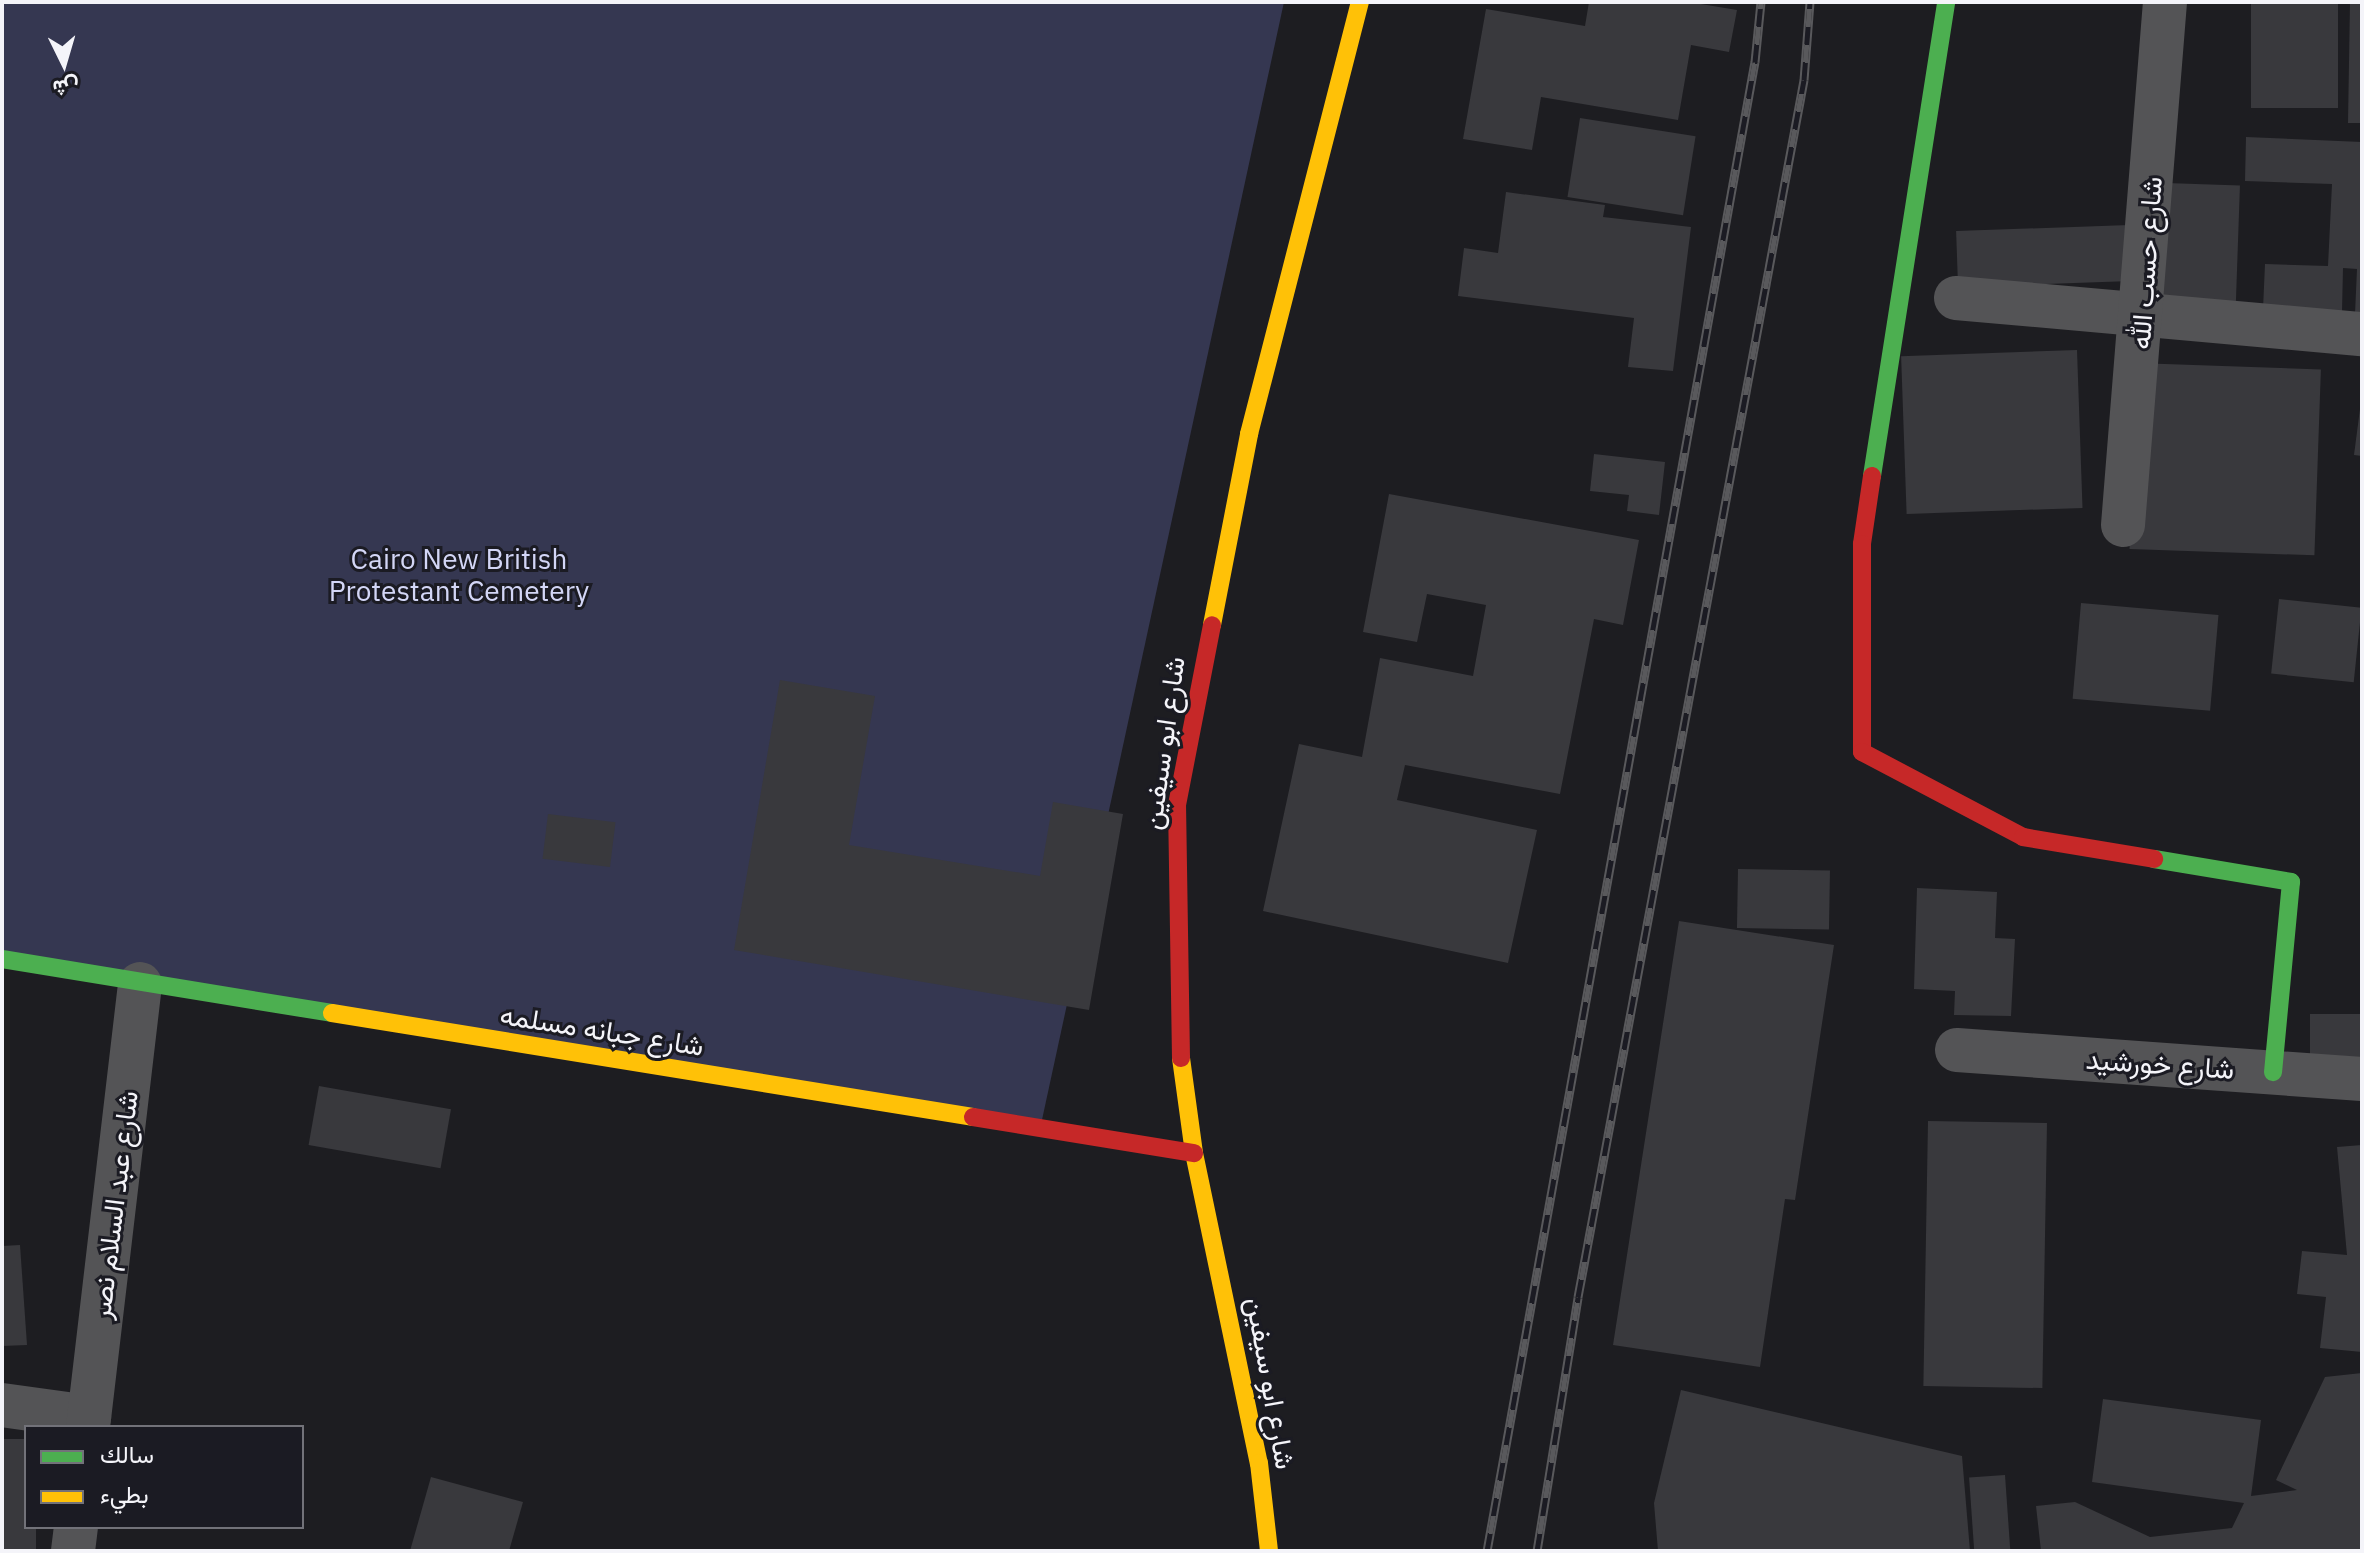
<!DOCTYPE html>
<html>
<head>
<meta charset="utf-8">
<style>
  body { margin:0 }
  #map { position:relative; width:2364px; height:1553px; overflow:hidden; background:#1d1d21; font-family:"IBM Plex Sans",Vazirmatn,sans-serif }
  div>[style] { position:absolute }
  .green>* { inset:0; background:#353751 }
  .building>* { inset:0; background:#39393d; transform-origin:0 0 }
  .street>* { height:44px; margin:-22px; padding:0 22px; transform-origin:22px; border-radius:22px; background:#545456 }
  .fast>* { height:18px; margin:-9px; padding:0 9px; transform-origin:9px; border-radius:9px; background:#4caf50 }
  .slow>* { height:18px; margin:-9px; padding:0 9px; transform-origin:9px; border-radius:9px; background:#ffc107 }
  .jam>* { height:18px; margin:-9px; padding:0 9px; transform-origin:9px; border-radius:9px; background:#c62828 }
  .rail>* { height:9px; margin-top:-4.5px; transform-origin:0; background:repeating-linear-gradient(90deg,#1b1b23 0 18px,#59595c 0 36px); box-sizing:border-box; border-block:2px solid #59595c }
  span { translate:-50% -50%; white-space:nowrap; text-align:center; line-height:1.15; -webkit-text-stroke:6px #1b1b23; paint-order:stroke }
  .street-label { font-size:28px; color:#f4f4f9 }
  .park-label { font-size:28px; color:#d3d6f6 }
  .frame { position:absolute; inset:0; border:4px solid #f4f4f9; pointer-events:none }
  .legend { position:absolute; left:24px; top:1425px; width:280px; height:104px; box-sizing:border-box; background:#1b1b23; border:2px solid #727279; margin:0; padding:10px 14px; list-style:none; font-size:24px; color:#f4f4f9 }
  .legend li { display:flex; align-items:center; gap:16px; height:40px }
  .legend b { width:40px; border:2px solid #727279 }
  .north { position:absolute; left:24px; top:24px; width:80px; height:80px; -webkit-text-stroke:6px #1b1b23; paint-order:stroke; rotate:175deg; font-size:22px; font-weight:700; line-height:32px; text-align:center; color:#f4f4f9 }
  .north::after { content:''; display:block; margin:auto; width:28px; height:36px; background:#f4f4f9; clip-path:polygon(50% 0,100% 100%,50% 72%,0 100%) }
</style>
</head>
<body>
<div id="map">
  <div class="green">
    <div style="clip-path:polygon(2px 2px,1284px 2px,1040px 1129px,2px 959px)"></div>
  </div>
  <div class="building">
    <div style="clip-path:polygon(1589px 2px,1689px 2px,1737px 10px,1729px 52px,1691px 45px,1678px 120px,1541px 97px,1532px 150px,1463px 139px,1486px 9px,1585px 26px)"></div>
    <div style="left:2251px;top:2px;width:87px;height:106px"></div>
    <div style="clip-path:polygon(2350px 2px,2362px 2px,2362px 123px,2348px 123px)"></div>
    <div style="left:1580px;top:118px;width:117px;height:80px;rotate:9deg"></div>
    <div style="clip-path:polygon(2246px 137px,2362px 142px,2362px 314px,2355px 314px,2357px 269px,2343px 268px,2342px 312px,2263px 309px,2265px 264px,2328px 266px,2332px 184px,2245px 181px)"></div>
    <div style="left:2166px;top:183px;width:74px;height:116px;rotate:2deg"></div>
    <div style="clip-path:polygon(1506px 192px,1605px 205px,1603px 217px,1691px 227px,1673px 371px,1628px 367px,1634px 318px,1458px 296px,1464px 248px,1498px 253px)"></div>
    <div style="left:2129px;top:225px;width:56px;height:173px;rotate:88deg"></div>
    <div style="left:2077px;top:350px;width:158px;height:176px;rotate:88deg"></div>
    <div style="left:2136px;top:363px;width:185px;height:186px;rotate:2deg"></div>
    <div style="clip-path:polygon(2360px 409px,2362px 409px,2362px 456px,2354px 455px)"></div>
    <div style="clip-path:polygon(1594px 454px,1665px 462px,1659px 515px,1627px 511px,1629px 495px,1590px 491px)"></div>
    <div style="clip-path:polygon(1389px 494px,1639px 540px,1623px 625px,1594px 619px,1560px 794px,1405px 765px,1397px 800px,1537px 830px,1508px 963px,1263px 911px,1299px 744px,1362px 757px,1380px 658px,1473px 676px,1486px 605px,1427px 594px,1417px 642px,1363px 632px)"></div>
    <div style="left:2279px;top:599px;width:83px;height:75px;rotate:6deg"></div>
    <div style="left:2081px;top:603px;width:138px;height:96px;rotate:5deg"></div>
    <div style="clip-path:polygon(780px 680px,875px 696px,849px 845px,1040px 876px,1053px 802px,1123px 814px,1089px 1010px,734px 950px)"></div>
    <div style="left:548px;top:814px;width:68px;height:45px;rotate:7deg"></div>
    <div style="left:1738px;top:869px;width:92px;height:59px;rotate:1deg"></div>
    <div style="clip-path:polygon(1917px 888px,1997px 892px,1995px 938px,2015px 939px,2011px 1016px,1954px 1015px,1955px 991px,1914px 989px)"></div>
    <div style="clip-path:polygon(1679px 921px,1834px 945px,1795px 1200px,1785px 1199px,1760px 1367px,1613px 1345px)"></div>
    <div style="left:2310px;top:1014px;width:52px;height:51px"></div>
    <div style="left:319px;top:1086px;width:134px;height:60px;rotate:10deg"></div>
    <div style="left:1928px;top:1121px;width:119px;height:265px;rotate:1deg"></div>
    <div style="clip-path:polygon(2362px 1145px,2362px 1352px,2320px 1348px,2326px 1297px,2297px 1294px,2302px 1251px,2347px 1255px,2337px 1147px)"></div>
    <div style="clip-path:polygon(20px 1245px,27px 1345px,2px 1346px,2px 1246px)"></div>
    <div style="clip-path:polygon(2362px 1373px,2362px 1551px,2041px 1551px,2036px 1506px,2075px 1502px,2150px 1537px,2232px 1528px,2244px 1503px,2092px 1482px,2103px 1399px,2261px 1420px,2251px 1496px,2297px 1490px,2276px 1480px,2325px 1377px)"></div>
    <div style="clip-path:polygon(1681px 1390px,1962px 1456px,1970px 1551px,1658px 1551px,1654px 1503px)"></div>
    <div style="clip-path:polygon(2px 1439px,26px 1439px,26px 1527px,36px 1527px,36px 1551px,2px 1551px)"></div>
    <div style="left:2005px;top:1475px;width:76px;height:36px;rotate:86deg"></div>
    <div style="clip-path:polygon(431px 1477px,523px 1502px,509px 1551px,410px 1551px)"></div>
  </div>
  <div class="street">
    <div style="left:1956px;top:298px;width:408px;rotate:5.1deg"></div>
    <div style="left:2123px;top:525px;width:525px;rotate:-85.41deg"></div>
    <div style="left:1957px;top:1050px;width:406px;rotate:4.1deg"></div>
    <div style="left:2px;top:1405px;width:88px;rotate:7.9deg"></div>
    <div style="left:88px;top:1427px;width:446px;rotate:-83.3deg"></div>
    <div style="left:73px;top:1551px;width:24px;rotate:-83deg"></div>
  </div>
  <div class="fast">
    <div style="left:1872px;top:476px;width:480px;rotate:-81.1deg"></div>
    <div style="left:2154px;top:859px;width:139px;rotate:9.5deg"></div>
    <div style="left:2291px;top:882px;width:191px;rotate:95.4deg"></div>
    <div style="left:2px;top:959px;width:334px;rotate:9.3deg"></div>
  </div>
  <div class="slow">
    <div style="left:1212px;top:625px;width:195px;rotate:-79deg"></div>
    <div style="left:1249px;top:434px;width:446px;rotate:-75.6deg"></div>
    <div style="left:332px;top:1013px;width:649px;rotate:9.22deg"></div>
    <div style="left:1181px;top:1058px;width:96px;rotate:82.2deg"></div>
    <div style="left:1194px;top:1153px;width:317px;rotate:78.2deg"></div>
    <div style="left:1259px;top:1463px;width:89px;rotate:83.5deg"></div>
  </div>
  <div class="jam">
    <div style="left:1872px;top:476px;width:69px;rotate:98.4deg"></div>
    <div style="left:1862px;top:544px;width:208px;rotate:90deg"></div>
    <div style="left:1862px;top:752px;width:182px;rotate:27.8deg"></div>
    <div style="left:2023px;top:837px;width:133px;rotate:9.5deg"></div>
    <div style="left:1181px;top:1058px;width:253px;rotate:-90.9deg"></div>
    <div style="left:1177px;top:805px;width:183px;rotate:-79deg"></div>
    <div style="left:973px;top:1117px;width:224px;rotate:9.3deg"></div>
  </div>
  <div class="rail">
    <div style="left:1487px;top:1551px;width:1513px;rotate:-79.8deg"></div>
    <div style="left:1755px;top:62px;width:60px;rotate:-84.3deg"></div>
    <div style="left:1537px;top:1551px;width:257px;rotate:-80.8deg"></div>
    <div style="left:1578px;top:1297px;width:1238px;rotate:-79.48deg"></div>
    <div style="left:1804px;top:80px;width:78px;rotate:-85.6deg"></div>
  </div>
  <div class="street-label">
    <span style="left:2146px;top:263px;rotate:-86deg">شارع حسب الله</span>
    <span style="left:1163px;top:743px;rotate:-82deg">شارع ابو سيفين</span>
    <span style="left:602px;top:1030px;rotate:9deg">شارع جبانه مسلمه</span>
    <span style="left:2160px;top:1064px;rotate:4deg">شارع خورشيد</span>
    <span style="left:114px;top:1205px;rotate:-83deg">شارع عبد السلام نصر</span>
    <span style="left:1271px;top:1383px;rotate:80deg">شارع ابو سيفين</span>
  </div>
  <div class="park-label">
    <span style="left:459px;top:575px">Cairo New British<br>Protestant Cemetery</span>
  </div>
  <div class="frame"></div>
  <ul class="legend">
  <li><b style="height:10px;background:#4caf50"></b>سالك</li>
  <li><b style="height:10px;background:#ffc107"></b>بطيء</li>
  </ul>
  <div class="north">ش</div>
</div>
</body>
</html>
